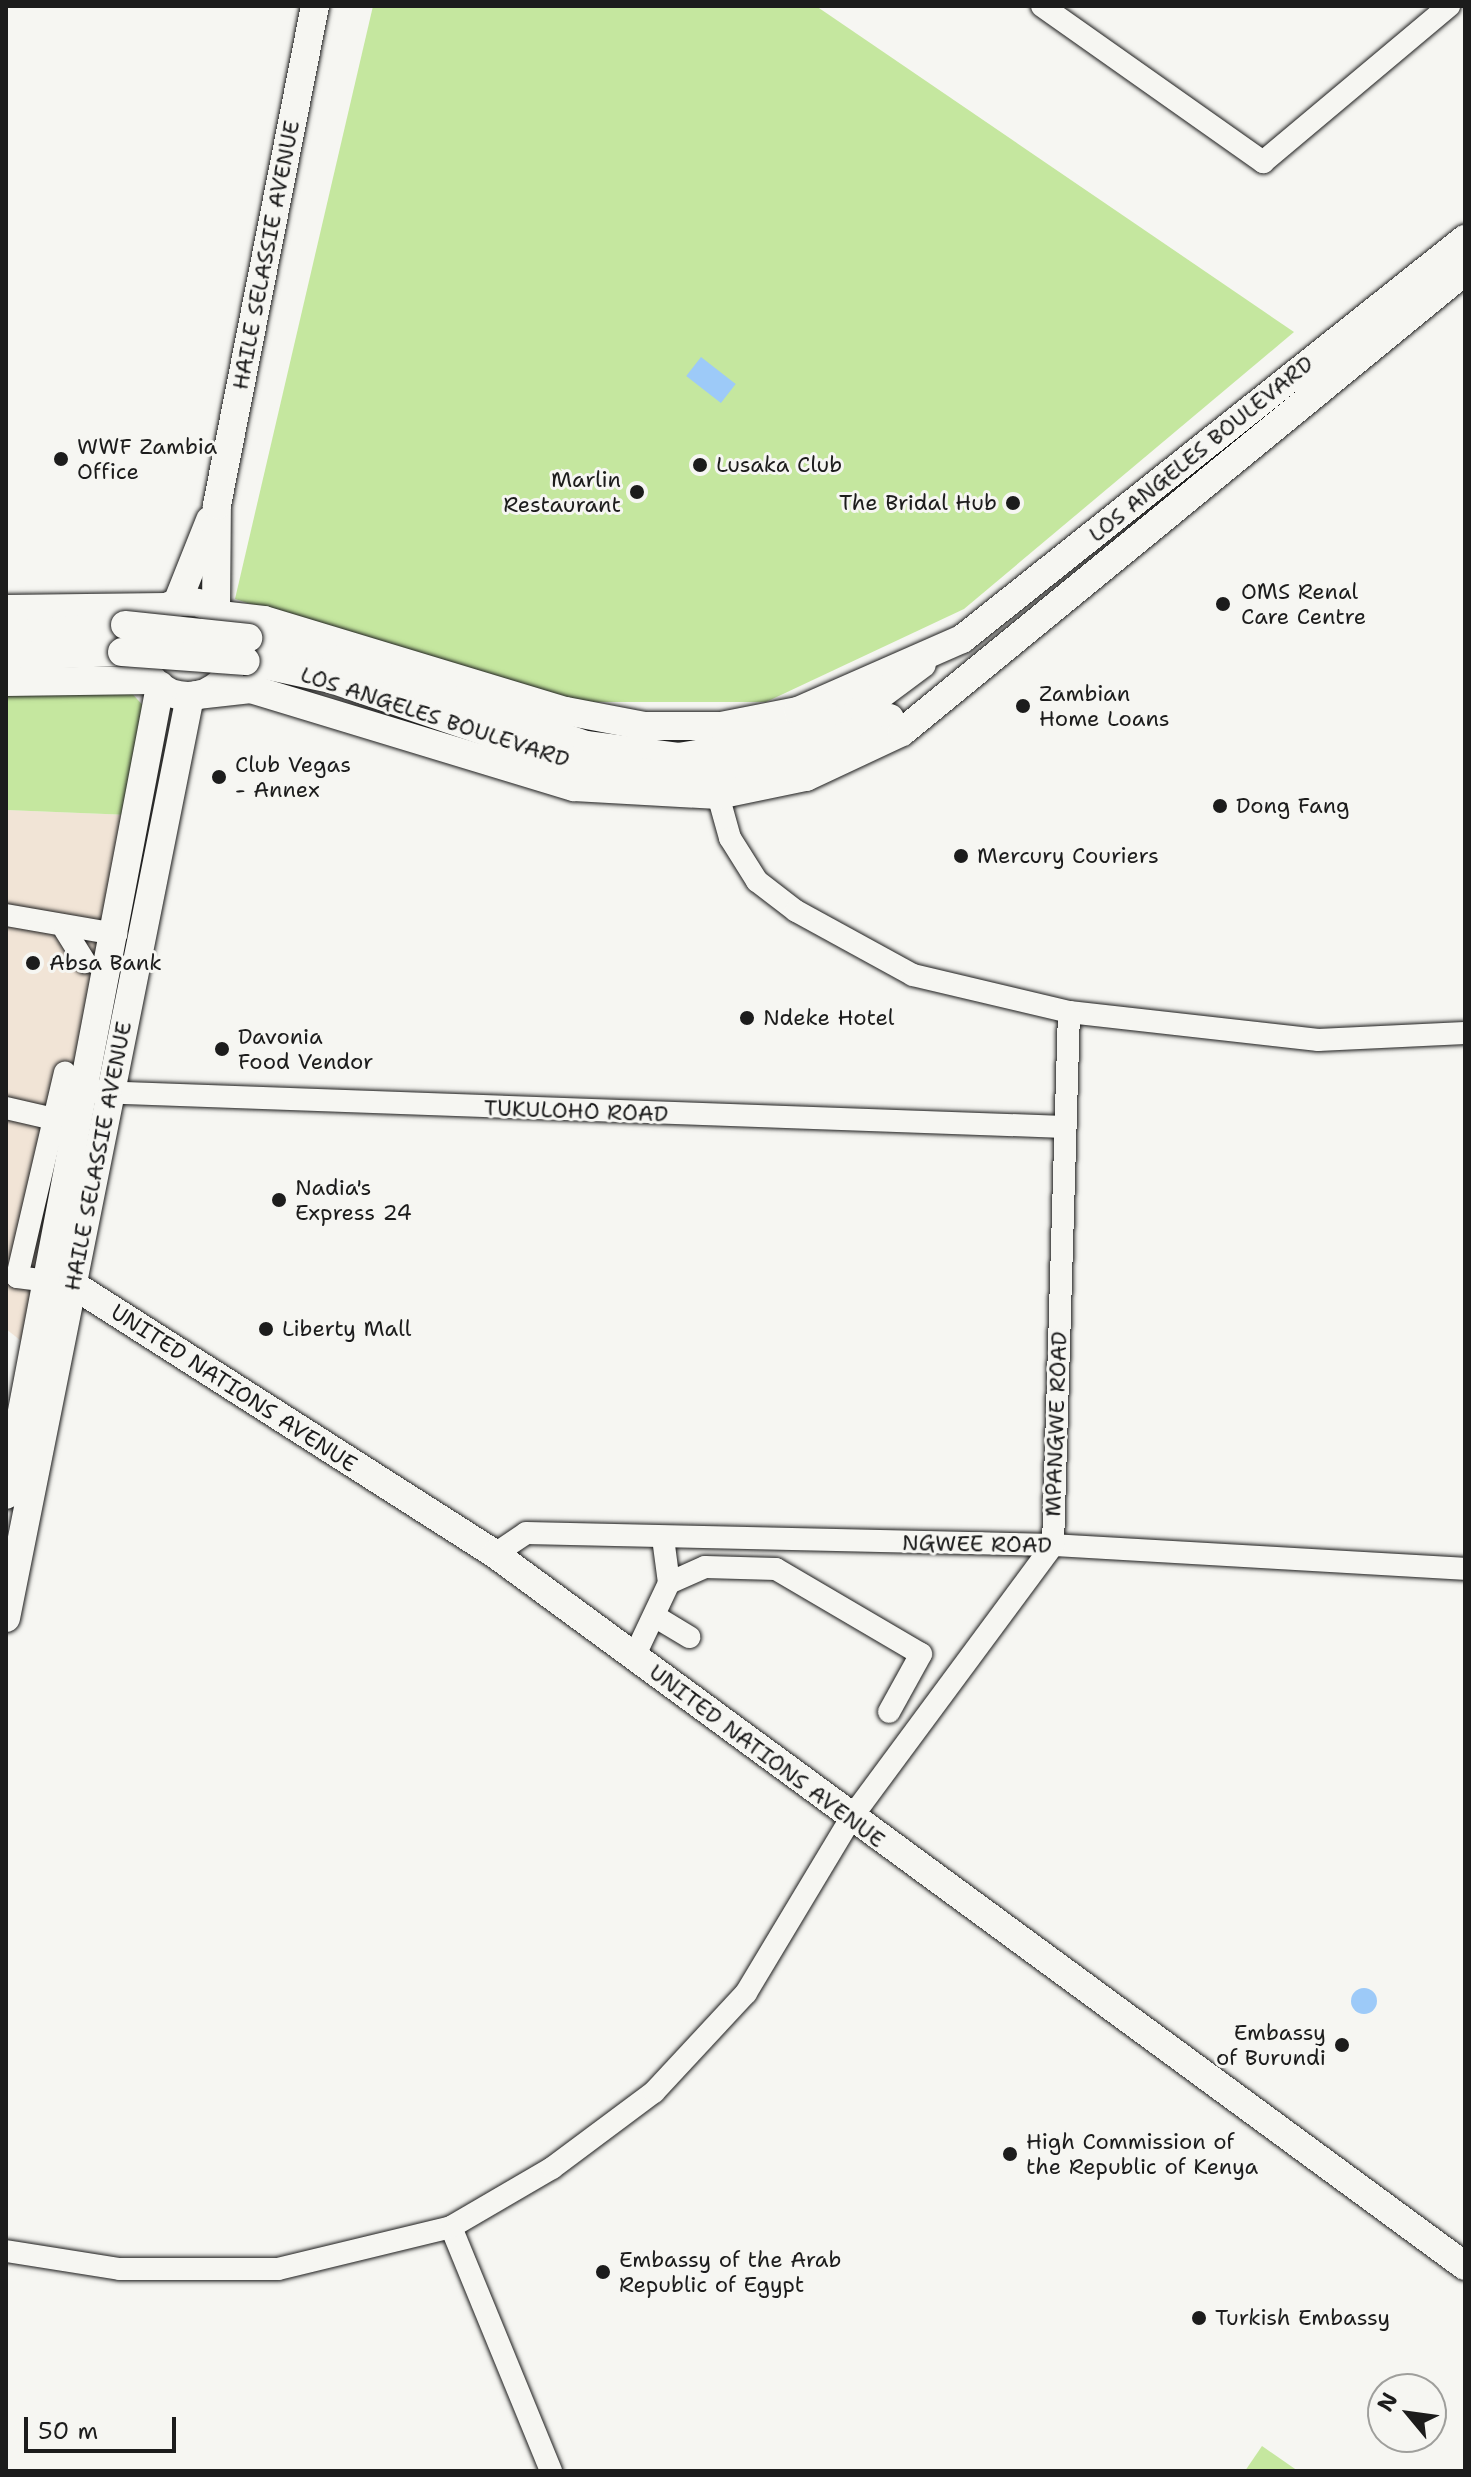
<!DOCTYPE html>
<html>
<head>
<meta charset="utf-8">
<style>
  body { margin:0 }
  #map { position:relative; width:1471px; height:2477px; overflow:hidden; background:#f6f6f2; font-family:"Shantell Sans",sans-serif }
  div>[style] { position:absolute }
  .built>* { inset:0; background:#f1e4d6 }
  .green>* { inset:0; background:#c5e79f }
  .water>* { inset:0; background:#9dcaf8; transform-origin:0 0 }
  .round { border-radius:50% }
  .roads { filter:drop-shadow(0 0 2px #1c1c1c) drop-shadow(0 0 2px #1c1c1c) }
  .minor>* { height:22px; margin:-11px; padding:0 11px; transform-origin:11px; border-radius:11px; background:#f6f6f2 }
  .major>* { height:28px; margin:-14px; padding:0 14px; transform-origin:14px; border-radius:14px; background:#f6f6f2 }
  .major>.ring { margin:-14px; padding:0; box-sizing:content-box; background:none; border:28px solid #f6f6f2; border-radius:50% }
  .bridges { filter:drop-shadow(0 0 2px #1c1c1c) drop-shadow(0 0 2px #1c1c1c) }
  .major-bridge>* { height:28px; margin:-14px; padding:0 14px; transform-origin:14px; border-radius:14px; background:#f6f6f2 }
  .dots>* { width:22px; height:22px; translate:-50% -50%; box-sizing:border-box; border:4px solid #f6f6f2; border-radius:50% }
  span { translate:-50% -50%; white-space:nowrap; text-align:center; line-height:1.15; -webkit-text-stroke:6px #f6f6f2; paint-order:stroke }
  .street-label { font-size:22px; color:#1c1c1c }
  .poi-label { font-size:22px; color:#1c1c1c }
  .left { translate:0 -50%; text-align:left }
  .right { translate:-100% -50%; text-align:right }
  .frame { position:absolute; inset:0; border:8px solid #1c1c1c; pointer-events:none }
  .north { position:absolute; left:1367px; top:2373px; width:80px; height:80px; box-sizing:border-box; background:#f6f6f2; border:2px solid #9f9f9c; border-radius:50%; rotate:299deg; font-size:22px; font-weight:700; line-height:32px; text-align:center; color:#1c1c1c }
  .north::after { content:''; display:block; margin:auto; width:28px; height:36px; background:#1c1c1c; clip-path:polygon(50% 0,100% 100%,50% 72%,0 100%) }
  .scale { position:absolute; left:24px; top:2417px; width:152px; height:36px; box-sizing:border-box; border:4px solid #1c1c1c; border-top:0; padding-left:10px; font-size:24px; line-height:28px; white-space:nowrap; color:#1c1c1c; -webkit-text-stroke:6px #f6f6f2; paint-order:stroke }
</style>
</head>
<body>
<div id="map">
  <div class="built">
    <div style="clip-path:polygon(6px 810px,130px 815px,25px 1344px,6px 1329px)"></div>
  </div>
  <div class="green">
    <div style="clip-path:polygon(373px 6px,816px 6px,1294px 332px,964px 609px,766px 702px,553px 702px,235px 599px)"></div>
    <div style="clip-path:polygon(128px 689px,147px 710px,130px 815px,6px 810px,6px 694px)"></div>
    <div style="clip-path:polygon(1262px 2446px,1298px 2471px,1245px 2471px)"></div>
  </div>
  <div class="water">
    <div style="left:701px;top:357px;width:44px;height:24px;rotate:38deg"></div>
    <div class="round" style="left:1351px;top:1988px;width:26px;height:26px"></div>
  </div>
  <div class="roads">
    <div class="minor">
      <div style="left:1042px;top:6px;width:271px;rotate:35.2deg"></div>
      <div style="left:1263px;top:162px;width:243px;rotate:-40deg"></div>
      <div style="left:718px;top:795px;width:45px;rotate:74.4deg"></div>
      <div style="left:730px;top:838px;width:51px;rotate:57.9deg"></div>
      <div style="left:757px;top:881px;width:49px;rotate:37.6deg"></div>
      <div style="left:796px;top:911px;width:133px;rotate:28.7deg"></div>
      <div style="left:913px;top:975px;width:160px;rotate:13.3deg"></div>
      <div style="left:1069px;top:1012px;width:251px;rotate:6.4deg"></div>
      <div style="left:1318px;top:1040px;width:147px;rotate:-2.7deg"></div>
      <div style="left:6px;top:915px;width:112px;rotate:9.8deg"></div>
      <div style="left:65px;top:930px;width:38px;rotate:58deg"></div>
      <div style="left:97px;top:1092px;width:968px;rotate:2.07deg"></div>
      <div style="left:6px;top:1108px;width:49px;rotate:12.9deg"></div>
      <div style="left:49px;top:1281px;width:32px;rotate:-173deg"></div>
      <div style="left:17px;top:1277px;width:210px;rotate:-76.8deg"></div>
      <div style="left:663px;top:1538px;width:45px;rotate:82.4deg"></div>
      <div style="left:495px;top:1554px;width:37px;rotate:-34deg"></div>
      <div style="left:526px;top:1533px;width:527px;rotate:1.3deg"></div>
      <div style="left:1053px;top:1545px;width:413px;rotate:3.3deg"></div>
      <div style="left:656px;top:1617px;width:39px;rotate:31deg"></div>
      <div style="left:634px;top:1657px;width:82px;rotate:-64.7deg"></div>
      <div style="left:669px;top:1583px;width:39px;rotate:-24deg"></div>
      <div style="left:705px;top:1567px;width:71px;rotate:1.6deg"></div>
      <div style="left:776px;top:1569px;width:168px;rotate:30.4deg"></div>
      <div style="left:921px;top:1654px;width:66px;rotate:118.9deg"></div>
      <div style="left:451px;top:2227px;width:264px;rotate:67.7deg"></div>
      <div style="left:6px;top:2251px;width:115px;rotate:9deg"></div>
      <div style="left:120px;top:2269px;width:158px"></div>
      <div style="left:278px;top:2269px;width:178px;rotate:-13.6deg"></div>
      <div style="left:451px;top:2227px;width:117px;rotate:-30.3deg"></div>
      <div style="left:552px;top:2168px;width:127px;rotate:-36.7deg"></div>
      <div style="left:654px;top:2092px;width:135px;rotate:-47.1deg"></div>
      <div style="left:746px;top:1993px;width:204px;rotate:-59deg"></div>
      <div style="left:851px;top:1818px;width:340px;rotate:-53.5deg"></div>
      <div style="left:1053px;top:1545px;width:533px;rotate:-88.28deg"></div>
    </div>
    <div class="major">
      <div class="ring" style="left:141px;top:602px;width:66px;height:66px"></div>
      <div style="left:177px;top:603px;width:89px;rotate:-68.3deg"></div>
      <div style="left:6px;top:609px;width:160px;rotate:-0.7deg"></div>
      <div style="left:216px;top:611px;width:106px;rotate:-89.5deg"></div>
      <div style="left:217px;top:505px;width:509px;rotate:-78.89deg"></div>
      <div style="left:220px;top:615px;width:44px;rotate:6.5deg"></div>
      <div style="left:264px;top:620px;width:315px;rotate:16.8deg"></div>
      <div style="left:566px;top:711px;width:80px;rotate:10.8deg"></div>
      <div style="left:645px;top:726px;width:76px"></div>
      <div style="left:721px;top:726px;width:78px;rotate:-11deg"></div>
      <div style="left:798px;top:711px;width:179px;rotate:-23.7deg"></div>
      <div style="left:962px;top:639px;width:643px;rotate:-38.49deg"></div>
      <div style="left:6px;top:636px;width:120px;rotate:-5.3deg"></div>
      <div style="left:248px;top:638px;width:91px;rotate:14deg"></div>
      <div style="left:336px;top:660px;width:264px;rotate:18.8deg"></div>
      <div style="left:586px;top:745px;width:93px;rotate:7.4deg"></div>
      <div style="left:678px;top:757px;width:103px;rotate:-8.9deg"></div>
      <div style="left:780px;top:741px;width:76px;rotate:-19.1deg"></div>
      <div style="left:852px;top:716px;width:87px;rotate:-36.6deg"></div>
      <div style="left:6px;top:656px;width:116px;rotate:-2deg"></div>
      <div style="left:246px;top:661px;width:87px;rotate:12deg"></div>
      <div style="left:331px;top:679px;width:266px;rotate:18.8deg"></div>
      <div style="left:583px;top:765px;width:97px;rotate:7.1deg"></div>
      <div style="left:679px;top:777px;width:107px;rotate:-9.1deg"></div>
      <div style="left:785px;top:760px;width:113px;rotate:-21.8deg"></div>
      <div style="left:6px;top:682px;width:147px;rotate:-0.8deg"></div>
      <div style="left:197px;top:695px;width:54px;rotate:-6.3deg"></div>
      <div style="left:251px;top:689px;width:338px;rotate:16.9deg"></div>
      <div style="left:574px;top:787px;width:144px;rotate:3.2deg"></div>
      <div style="left:718px;top:795px;width:90px;rotate:-11.6deg"></div>
      <div style="left:806px;top:777px;width:106px;rotate:-25.1deg"></div>
      <div style="left:902px;top:732px;width:728px;rotate:-39.31deg"></div>
      <div style="left:49px;top:1281px;width:23px;rotate:7deg"></div>
      <div style="left:72px;top:1284px;width:502px;rotate:32.55deg"></div>
      <div style="left:495px;top:1554px;width:1203px;rotate:36.28deg"></div>
      <div style="left:6px;top:1495px;width:824px;rotate:-79.22deg"></div>
      <div style="left:6px;top:1618px;width:940px;rotate:-78.71deg"></div>
    </div>
  </div>
  <div class="bridges">
    <div class="major-bridge">
      <div style="left:125px;top:625px;width:124px;rotate:6deg"></div>
      <div style="left:122px;top:652px;width:124px;rotate:4.2deg"></div>
    </div>
  </div>
  <div class="dots">
    <div style="left:61px;top:459px;background:#1c1c1c"></div>
    <div style="left:700px;top:465px;background:#1c1c1c"></div>
    <div style="left:637px;top:492px;background:#1c1c1c"></div>
    <div style="left:1013px;top:503px;background:#1c1c1c"></div>
    <div style="left:1223px;top:604px;background:#1c1c1c"></div>
    <div style="left:1023px;top:706px;background:#1c1c1c"></div>
    <div style="left:219px;top:777px;background:#1c1c1c"></div>
    <div style="left:1220px;top:806px;background:#1c1c1c"></div>
    <div style="left:961px;top:856px;background:#1c1c1c"></div>
    <div style="left:33px;top:963px;background:#1c1c1c"></div>
    <div style="left:747px;top:1018px;background:#1c1c1c"></div>
    <div style="left:222px;top:1049px;background:#1c1c1c"></div>
    <div style="left:279px;top:1200px;background:#1c1c1c"></div>
    <div style="left:266px;top:1329px;background:#1c1c1c"></div>
    <div style="left:1342px;top:2045px;background:#1c1c1c"></div>
    <div style="left:1010px;top:2154px;background:#1c1c1c"></div>
    <div style="left:603px;top:2272px;background:#1c1c1c"></div>
    <div style="left:1199px;top:2318px;background:#1c1c1c"></div>
  </div>
  <div class="street-label">
    <span style="left:266px;top:255px;rotate:-79deg">HAILE SELASSIE AVENUE</span>
    <span style="left:1201px;top:449px;rotate:-39deg">LOS ANGELES BOULEVARD</span>
    <span style="left:435px;top:717px;rotate:18deg">LOS ANGELES BOULEVARD</span>
    <span style="left:576px;top:1111px;rotate:2deg">TUKULOHO ROAD</span>
    <span style="left:98px;top:1156px;rotate:-79deg">HAILE SELASSIE AVENUE</span>
    <span style="left:234px;top:1388px;rotate:33deg">UNITED NATIONS AVENUE</span>
    <span style="left:1056px;top:1424px;rotate:-88deg">MPANGWE ROAD</span>
    <span style="left:977px;top:1544px;rotate:1deg">NGWEE ROAD</span>
    <span style="left:767px;top:1756px;rotate:37deg">UNITED NATIONS AVENUE</span>
  </div>
  <div class="poi-label">
    <span class="left" style="left:77px;top:459px">WWF Zambia<br>Office</span>
    <span class="left" style="left:716px;top:465px">Lusaka Club</span>
    <span class="right" style="left:621px;top:492px">Marlin<br>Restaurant</span>
    <span class="right" style="left:997px;top:503px">The Bridal Hub</span>
    <span class="left" style="left:1241px;top:604px">OMS Renal<br>Care Centre</span>
    <span class="left" style="left:1039px;top:706px">Zambian<br>Home Loans</span>
    <span class="left" style="left:235px;top:777px">Club Vegas<br>- Annex</span>
    <span class="left" style="left:1236px;top:806px">Dong Fang</span>
    <span class="left" style="left:977px;top:856px">Mercury Couriers</span>
    <span class="left" style="left:49px;top:963px">Absa Bank</span>
    <span class="left" style="left:763px;top:1018px">Ndeke Hotel</span>
    <span class="left" style="left:238px;top:1049px">Davonia<br>Food Vendor</span>
    <span class="left" style="left:295px;top:1200px">Nadia's<br>Express 24</span>
    <span class="left" style="left:282px;top:1329px">Liberty Mall</span>
    <span class="right" style="left:1326px;top:2045px">Embassy<br>of Burundi</span>
    <span class="left" style="left:1026px;top:2154px">High Commission of<br>the Republic of Kenya</span>
    <span class="left" style="left:619px;top:2272px">Embassy of the Arab<br>Republic of Egypt</span>
    <span class="left" style="left:1215px;top:2318px">Turkish Embassy</span>
  </div>
  <div class="frame"></div>
  <div class="north">N</div>
  <div class="scale">50 m</div>
</div>
</body>
</html>
